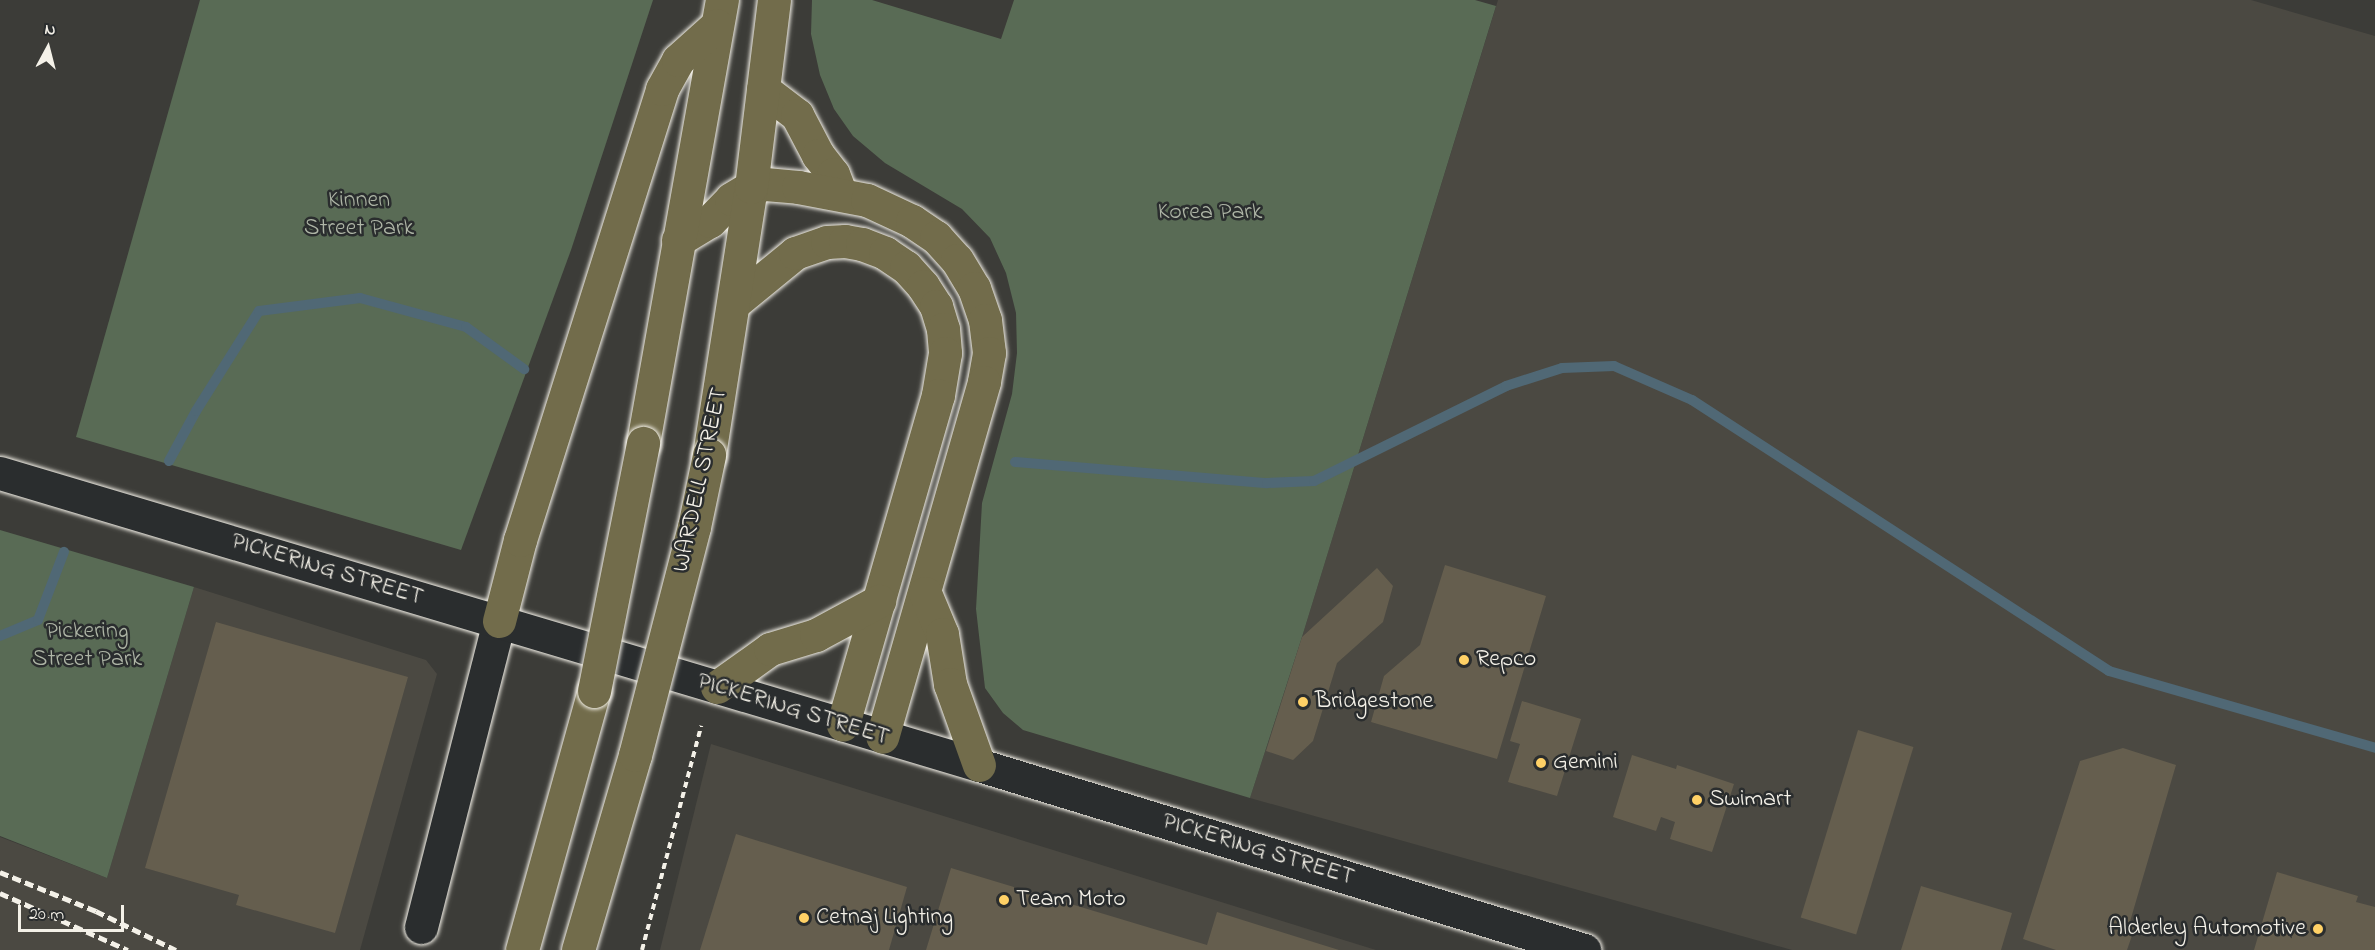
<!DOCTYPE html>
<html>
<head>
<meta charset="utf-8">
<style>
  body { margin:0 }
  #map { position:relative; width:2375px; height:950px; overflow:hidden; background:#3c3c38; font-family:"Indie Flower",sans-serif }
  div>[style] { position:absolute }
  .built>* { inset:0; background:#4b4942 }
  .green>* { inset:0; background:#596b55 }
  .stream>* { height:10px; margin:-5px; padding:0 5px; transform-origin:5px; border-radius:5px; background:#506875 }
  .building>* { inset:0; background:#655e4e; transform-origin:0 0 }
  .path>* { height:4px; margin-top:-2px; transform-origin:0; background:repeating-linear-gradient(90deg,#f4f1e8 0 6px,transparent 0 10.5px) }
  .roads { filter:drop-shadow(0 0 2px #f4f1e8) drop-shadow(0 0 2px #f4f1e8) }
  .minor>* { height:33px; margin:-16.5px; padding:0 16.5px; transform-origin:16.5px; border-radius:16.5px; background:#2a2d2e }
  .secondary>* { height:33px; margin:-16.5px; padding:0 16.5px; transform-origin:16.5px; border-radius:16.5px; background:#2a2d2e }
  .trunk>* { height:33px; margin:-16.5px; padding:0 16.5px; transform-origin:16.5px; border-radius:16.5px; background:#726c4b }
  .rail>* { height:4.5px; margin-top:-2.25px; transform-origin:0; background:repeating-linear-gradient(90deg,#f4f1e8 0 9px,transparent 0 13.5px) }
  .bridges { filter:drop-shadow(0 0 2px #f4f1e8) drop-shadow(0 0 2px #f4f1e8) }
  .trunk-bridge>* { height:33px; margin:-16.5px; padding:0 16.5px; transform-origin:16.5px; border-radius:16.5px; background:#726c4b }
  .dots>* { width:16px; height:16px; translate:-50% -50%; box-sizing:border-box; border:3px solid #2a2d2e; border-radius:50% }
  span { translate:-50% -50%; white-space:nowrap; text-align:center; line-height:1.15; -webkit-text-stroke:5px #2a2d2e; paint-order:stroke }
  .park-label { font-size:24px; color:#aeb5a6 }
  .street-label { font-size:24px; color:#f4f1e8 }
  .poi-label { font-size:24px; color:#f4f1e8 }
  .left { translate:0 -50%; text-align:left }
  .right { translate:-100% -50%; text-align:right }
  .north { position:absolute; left:18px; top:18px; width:60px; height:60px; -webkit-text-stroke:4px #2a2d2e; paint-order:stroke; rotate:7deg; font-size:16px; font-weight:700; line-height:24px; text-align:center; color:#f4f1e8 }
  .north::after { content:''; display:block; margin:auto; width:21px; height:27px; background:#f4f1e8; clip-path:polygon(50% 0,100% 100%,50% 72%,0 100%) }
  .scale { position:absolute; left:18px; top:905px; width:106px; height:27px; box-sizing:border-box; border:3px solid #f4f1e8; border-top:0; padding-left:8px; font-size:18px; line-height:21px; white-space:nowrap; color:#f4f1e8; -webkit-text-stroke:4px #2a2d2e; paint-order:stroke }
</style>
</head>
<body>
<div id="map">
  <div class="built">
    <div style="clip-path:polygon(1498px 0,2251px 0,2375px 36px,2375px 950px,1792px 950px,1250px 798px,1302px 637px)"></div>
    <div style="clip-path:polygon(194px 587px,426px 660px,437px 674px,360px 950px,0 950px,0 837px,107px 878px)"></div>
    <div style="clip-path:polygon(711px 744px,1376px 950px,660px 950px)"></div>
  </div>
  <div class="green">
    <div style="clip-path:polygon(200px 0,653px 0,571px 250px,461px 550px,76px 437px)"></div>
    <div style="clip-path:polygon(812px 0,872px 0,1001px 39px,1014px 0,1475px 0,1496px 6px,1302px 637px,1250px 798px,1023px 730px,1003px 713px,985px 688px,976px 609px,982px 503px,1012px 394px,1017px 353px,1016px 313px,1006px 273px,990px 238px,962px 209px,885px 163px,853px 136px,834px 109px,820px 75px,811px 34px)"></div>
    <div style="clip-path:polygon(0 530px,194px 587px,107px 878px,0 836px)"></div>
  </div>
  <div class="stream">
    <div style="left:169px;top:461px;width:57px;rotate:-61.6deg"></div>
    <div style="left:196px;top:411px;width:118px;rotate:-57.8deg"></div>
    <div style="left:259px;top:311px;width:102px;rotate:-7.3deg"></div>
    <div style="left:360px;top:298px;width:110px;rotate:15.3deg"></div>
    <div style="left:466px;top:327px;width:72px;rotate:35.9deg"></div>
    <div style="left:1015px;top:462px;width:253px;rotate:4.8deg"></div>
    <div style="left:1267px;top:483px;width:47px;rotate:-2.4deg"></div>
    <div style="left:1314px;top:481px;width:214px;rotate:-26.3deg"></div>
    <div style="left:1506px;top:386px;width:59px;rotate:-17.8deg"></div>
    <div style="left:1562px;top:368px;width:52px;rotate:-2.2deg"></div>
    <div style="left:1614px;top:366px;width:85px;rotate:23.6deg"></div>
    <div style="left:1692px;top:400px;width:497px;rotate:33deg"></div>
    <div style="left:2109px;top:671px;width:277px;rotate:16.1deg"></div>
    <div style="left:0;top:636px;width:41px;rotate:-22.8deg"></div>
    <div style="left:38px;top:620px;width:73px;rotate:-69.1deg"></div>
  </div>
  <div class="building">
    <div style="clip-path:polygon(1445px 565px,1546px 596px,1497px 759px,1371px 722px,1384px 676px,1420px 645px)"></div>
    <div style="clip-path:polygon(1377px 568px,1393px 586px,1383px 622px,1337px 663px,1313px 741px,1293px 760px,1266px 751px,1302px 637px)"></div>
    <div style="clip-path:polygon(216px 622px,408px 677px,335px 933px,236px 905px,239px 895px,145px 868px)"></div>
    <div style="clip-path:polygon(1522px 701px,1581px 719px,1557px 796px,1508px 782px,1520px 744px,1510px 741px)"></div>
    <div style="left:1858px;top:730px;width:58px;height:196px;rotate:17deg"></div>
    <div style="clip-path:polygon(2123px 748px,2176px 765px,2129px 925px,2135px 927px,2127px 950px,2056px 950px,2023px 939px,2080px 761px)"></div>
    <div style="clip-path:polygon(1632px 755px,1676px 769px,1677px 765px,1734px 784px,1712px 852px,1670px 839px,1675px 822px,1661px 817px,1656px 831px,1613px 817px)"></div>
    <div style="clip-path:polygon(736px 834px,907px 887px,889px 950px,700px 950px)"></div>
    <div style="clip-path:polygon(951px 868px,1207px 945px,1217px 912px,1339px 950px,926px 950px)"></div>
    <div style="clip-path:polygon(2277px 872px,2358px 896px,2356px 902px,2375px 907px,2375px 950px,2254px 950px)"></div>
    <div style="clip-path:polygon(1921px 886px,2012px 913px,2001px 950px,1901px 950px)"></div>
  </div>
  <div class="path">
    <div style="left:642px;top:950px;width:232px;rotate:-75.2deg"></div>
  </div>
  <div class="roads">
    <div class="minor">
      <div style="left:421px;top:927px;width:316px;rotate:-75.7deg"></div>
    </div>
    <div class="secondary">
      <div style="left:0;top:473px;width:1022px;rotate:16.61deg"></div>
      <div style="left:979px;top:765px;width:633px;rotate:17deg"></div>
    </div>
    <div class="trunk">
      <div style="left:763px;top:89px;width:43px;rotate:37.4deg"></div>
      <div style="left:797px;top:115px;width:45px;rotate:62.3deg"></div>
      <div style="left:818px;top:155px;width:24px;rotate:52deg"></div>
      <div style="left:833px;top:174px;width:22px;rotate:69deg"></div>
      <div style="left:678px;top:240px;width:37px;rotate:-31deg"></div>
      <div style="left:710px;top:221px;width:30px;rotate:-46deg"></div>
      <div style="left:731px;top:199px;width:23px;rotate:-31deg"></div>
      <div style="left:751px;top:187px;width:14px;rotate:-12deg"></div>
      <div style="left:765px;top:184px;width:33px;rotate:5deg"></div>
      <div style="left:798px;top:187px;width:70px;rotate:10.7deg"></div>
      <div style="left:867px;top:200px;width:50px;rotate:25deg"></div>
      <div style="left:912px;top:221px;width:29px;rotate:34deg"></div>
      <div style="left:936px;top:237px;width:31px;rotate:48deg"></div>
      <div style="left:957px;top:260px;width:33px;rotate:59deg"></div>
      <div style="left:974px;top:288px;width:34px;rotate:71deg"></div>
      <div style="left:985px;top:320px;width:33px;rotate:83deg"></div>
      <div style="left:989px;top:353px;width:29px;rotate:100deg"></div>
      <div style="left:984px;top:382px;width:369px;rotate:106deg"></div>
      <div style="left:734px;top:303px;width:79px;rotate:-39.3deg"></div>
      <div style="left:795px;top:253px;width:34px;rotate:-19deg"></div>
      <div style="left:827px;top:242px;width:18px;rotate:-3deg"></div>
      <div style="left:845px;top:241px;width:17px;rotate:10deg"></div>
      <div style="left:862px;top:244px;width:25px;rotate:21deg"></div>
      <div style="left:885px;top:253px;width:25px;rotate:34deg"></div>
      <div style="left:906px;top:267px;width:25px;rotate:48deg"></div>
      <div style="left:923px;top:286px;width:24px;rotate:57deg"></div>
      <div style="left:936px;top:306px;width:24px;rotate:73deg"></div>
      <div style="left:943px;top:329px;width:24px;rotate:85deg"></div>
      <div style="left:945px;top:353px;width:43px;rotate:99.5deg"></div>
      <div style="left:938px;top:395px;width:343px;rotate:106.1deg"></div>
      <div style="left:643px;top:443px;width:450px;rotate:-79.9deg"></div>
      <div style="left:709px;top:455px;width:271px;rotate:-81.1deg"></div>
      <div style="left:751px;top:187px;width:188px;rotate:-83deg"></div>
      <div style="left:925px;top:593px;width:44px;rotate:67.5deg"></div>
      <div style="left:942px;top:634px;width:51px;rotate:80.9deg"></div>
      <div style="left:950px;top:684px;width:86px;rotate:70.3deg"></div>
      <div style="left:499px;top:621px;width:84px;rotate:-75.5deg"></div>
      <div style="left:520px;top:540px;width:473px;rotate:-72.5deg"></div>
      <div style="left:662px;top:89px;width:33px;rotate:-61deg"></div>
      <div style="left:678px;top:60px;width:52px;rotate:-41.9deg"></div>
      <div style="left:717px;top:687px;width:65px;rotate:-35.6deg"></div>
      <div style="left:770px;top:649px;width:48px;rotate:-16.9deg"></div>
      <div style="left:816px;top:635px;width:72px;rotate:-28.4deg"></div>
      <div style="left:522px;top:950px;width:269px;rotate:-74.5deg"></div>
    </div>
  </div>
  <div class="rail">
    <div style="left:0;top:872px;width:104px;rotate:22.1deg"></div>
    <div style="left:96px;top:911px;width:89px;rotate:26deg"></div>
    <div style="left:0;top:893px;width:140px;rotate:24deg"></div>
  </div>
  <div class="bridges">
    <div class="trunk-bridge">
      <div style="left:594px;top:691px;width:253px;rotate:-78.8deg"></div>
      <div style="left:578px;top:950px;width:203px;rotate:-73.7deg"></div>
      <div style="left:635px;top:755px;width:236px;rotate:-75.5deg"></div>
      <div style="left:694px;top:527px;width:74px;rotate:-78.2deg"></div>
    </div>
  </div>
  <div class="dots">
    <div style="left:1464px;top:660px;background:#ffd166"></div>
    <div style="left:1303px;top:702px;background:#ffd166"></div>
    <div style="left:1541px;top:763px;background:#ffd166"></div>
    <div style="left:1697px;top:800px;background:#ffd166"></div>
    <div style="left:1004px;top:900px;background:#ffd166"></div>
    <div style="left:804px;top:918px;background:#ffd166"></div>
    <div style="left:2318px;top:929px;background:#ffd166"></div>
  </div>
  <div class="park-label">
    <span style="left:359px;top:215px">Kinnen<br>Street Park</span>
    <span style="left:1210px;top:213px">Korea Park</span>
    <span style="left:87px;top:646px">Pickering<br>Street Park</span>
  </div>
  <div class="street-label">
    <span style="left:701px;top:480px;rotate:-78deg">WARDELL STREET</span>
    <span style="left:327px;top:570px;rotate:17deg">PICKERING STREET</span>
    <span style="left:793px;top:710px;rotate:17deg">PICKERING STREET</span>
    <span style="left:1258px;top:850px;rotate:17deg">PICKERING STREET</span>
  </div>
  <div class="poi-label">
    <span class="left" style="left:1476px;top:660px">Repco</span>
    <span class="left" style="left:1315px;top:702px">Bridgestone</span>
    <span class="left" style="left:1553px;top:763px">Gemini</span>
    <span class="left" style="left:1709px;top:800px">Swimart</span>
    <span class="left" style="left:1016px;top:900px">Team Moto</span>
    <span class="left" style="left:816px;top:918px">Cetnaj Lighting</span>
    <span class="right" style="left:2306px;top:929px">Alderley Automotive</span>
  </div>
  <div class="north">N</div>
  <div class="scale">20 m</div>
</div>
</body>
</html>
